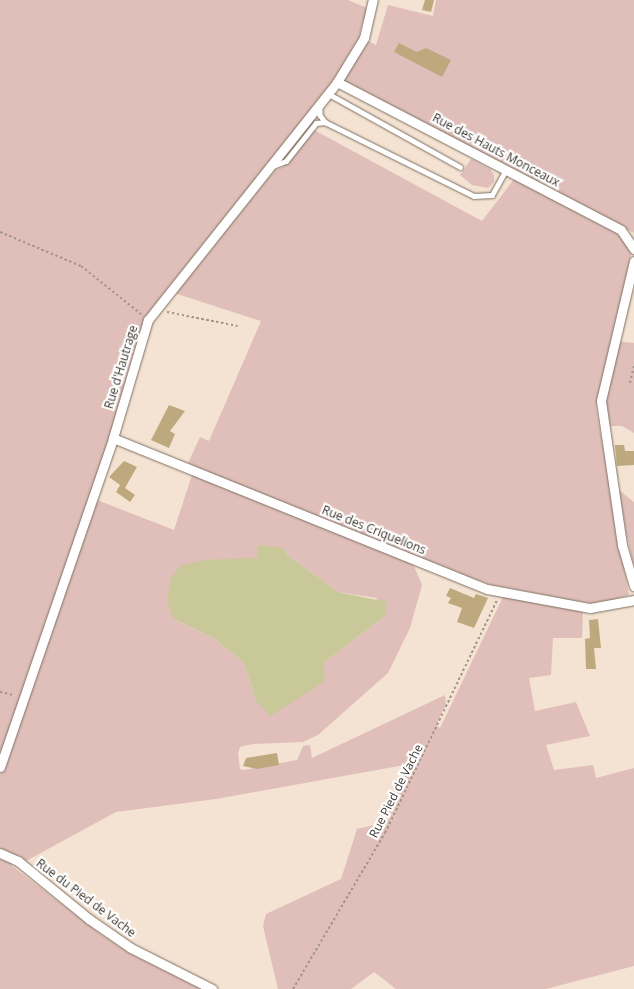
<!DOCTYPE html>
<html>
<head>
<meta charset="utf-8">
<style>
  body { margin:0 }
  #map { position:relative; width:634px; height:989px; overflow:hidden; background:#f4e3d2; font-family:"Open Sans",sans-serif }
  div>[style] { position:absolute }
  .green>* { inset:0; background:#e0bfba }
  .water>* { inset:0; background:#c9c898 }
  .building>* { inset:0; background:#bda97d }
  .path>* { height:2px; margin-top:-1px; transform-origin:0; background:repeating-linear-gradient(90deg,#a29589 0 2.5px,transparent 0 5px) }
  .roads { filter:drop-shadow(0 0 1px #7e6f60) drop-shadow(0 0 1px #7e6f60) }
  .lane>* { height:4.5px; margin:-2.25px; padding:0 2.25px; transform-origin:2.25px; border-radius:2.25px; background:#fff }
  .street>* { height:9px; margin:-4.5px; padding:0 4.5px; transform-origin:4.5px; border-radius:4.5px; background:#fff }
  span { translate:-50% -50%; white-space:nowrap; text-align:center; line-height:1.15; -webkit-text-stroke:4.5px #fff; paint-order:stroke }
  .street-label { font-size:12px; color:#3d362f }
</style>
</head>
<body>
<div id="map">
  <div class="green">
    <div style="clip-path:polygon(evenodd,0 0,348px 0,367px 8px,359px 36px,376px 45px,388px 5px,433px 16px,436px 0,634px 0,634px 233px,337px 82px,154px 312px,92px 498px,174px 530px,195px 466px,188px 463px,200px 437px,209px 441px,261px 321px,174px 293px,275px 170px,283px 167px,314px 130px,482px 221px,515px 178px,621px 235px,631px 249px,631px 256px,596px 408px,629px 595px,598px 604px,577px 601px,488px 584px,417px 557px,414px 566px,422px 585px,410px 628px,388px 673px,318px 735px,303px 742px,253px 744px,240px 747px,238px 754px,240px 769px,244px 770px,297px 760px,303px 746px,310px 745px,312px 758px,445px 695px,446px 704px,436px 725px,440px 728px,503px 597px,583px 611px,582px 638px,553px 638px,551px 675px,529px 678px,535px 711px,576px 702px,590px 736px,546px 745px,554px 770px,593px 765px,596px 778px,634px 768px,634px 966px,546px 989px,396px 989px,374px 972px,351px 989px,278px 989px,263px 926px,266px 914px,341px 879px,357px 829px,383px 823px,410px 764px,216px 799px,116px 812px,26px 861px,19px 855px,11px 865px,102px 935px,133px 955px,201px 989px,0 989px,0 0,259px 545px,286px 554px,338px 592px,376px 598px,385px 616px,323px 663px,256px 701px,244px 663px,215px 639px,174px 619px,245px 560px,258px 558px,259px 545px)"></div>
    <div style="clip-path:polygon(471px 159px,490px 169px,494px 175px,494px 182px,488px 188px,472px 185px,460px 175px)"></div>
    <div style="clip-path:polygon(618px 341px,634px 343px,634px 433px,622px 426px,607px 426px,605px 395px)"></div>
    <div style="clip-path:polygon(619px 490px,634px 502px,634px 567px,626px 532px)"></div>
  </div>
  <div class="water">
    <div style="clip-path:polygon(258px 545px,284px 548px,286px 554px,338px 592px,387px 602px,385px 616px,323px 663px,325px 681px,270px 716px,256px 701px,244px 663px,215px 639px,174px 619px,167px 601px,171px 578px,180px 566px,204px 560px,258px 558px)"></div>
  </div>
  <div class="building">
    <div style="clip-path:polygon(425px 0,434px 0,431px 12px,422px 10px)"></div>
    <div style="clip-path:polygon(399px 43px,417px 52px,426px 48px,451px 60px,442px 77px,394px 52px)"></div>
    <div style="clip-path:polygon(169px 405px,185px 411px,170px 431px,175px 434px,169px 448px,151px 440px)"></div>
    <div style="clip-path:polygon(615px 445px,624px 445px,625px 451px,634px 451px,634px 465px,617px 466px)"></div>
    <div style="clip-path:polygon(124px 461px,137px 467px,125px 488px,135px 495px,130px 502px,116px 492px,120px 485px,109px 477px)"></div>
    <div style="clip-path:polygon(450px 588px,474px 598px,476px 594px,488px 598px,474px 628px,457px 622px,462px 608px,448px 603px,451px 598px,446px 596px)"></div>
    <div style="clip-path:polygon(598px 619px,601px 648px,594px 648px,596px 669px,586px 669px,585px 639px,590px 638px,589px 620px)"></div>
    <div style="clip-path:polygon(277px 753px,279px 765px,257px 769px,243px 766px,246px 758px)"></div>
  </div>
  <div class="path">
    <div style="left:0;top:232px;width:88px;rotate:22.8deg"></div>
    <div style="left:81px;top:266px;width:77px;rotate:38.7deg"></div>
    <div style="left:167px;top:312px;width:72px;rotate:11.2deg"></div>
    <div style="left:630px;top:383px;width:18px;rotate:-77deg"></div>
    <div style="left:0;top:692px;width:14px;rotate:12deg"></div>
    <div style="left:293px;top:989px;width:181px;rotate:-59.5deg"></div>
    <div style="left:385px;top:833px;width:259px;rotate:-64.3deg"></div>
  </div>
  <div class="roads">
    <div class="lane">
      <div style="left:329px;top:94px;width:150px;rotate:29.1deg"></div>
      <div style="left:320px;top:105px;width:10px;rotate:90deg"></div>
      <div style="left:320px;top:115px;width:9px;rotate:54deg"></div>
      <div style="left:325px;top:122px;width:166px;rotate:26.4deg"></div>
      <div style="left:474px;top:196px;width:18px;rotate:-3deg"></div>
      <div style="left:492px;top:195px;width:29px;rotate:-61deg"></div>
      <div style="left:273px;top:166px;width:14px;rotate:-21deg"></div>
      <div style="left:286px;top:161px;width:48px;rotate:-51.7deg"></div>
      <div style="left:316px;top:123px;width:9px;rotate:-6deg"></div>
    </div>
    <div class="street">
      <div style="left:337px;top:82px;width:320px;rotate:27.5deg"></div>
      <div style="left:621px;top:230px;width:23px;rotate:56deg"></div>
      <div style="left:634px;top:261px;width:144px;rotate:103.3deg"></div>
      <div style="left:601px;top:401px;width:146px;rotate:81.7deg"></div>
      <div style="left:622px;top:545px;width:43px;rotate:73.7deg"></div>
      <div style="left:113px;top:438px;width:403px;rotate:22deg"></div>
      <div style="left:487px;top:589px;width:105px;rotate:10.5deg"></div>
      <div style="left:590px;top:608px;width:45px;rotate:-10.3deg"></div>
      <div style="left:0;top:767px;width:348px;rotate:-71deg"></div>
      <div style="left:113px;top:438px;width:123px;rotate:-73.5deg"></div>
      <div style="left:148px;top:320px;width:304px;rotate:-51.5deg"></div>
      <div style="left:337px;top:82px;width:52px;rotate:-58.5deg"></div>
      <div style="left:364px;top:38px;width:39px;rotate:-77deg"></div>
      <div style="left:0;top:853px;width:20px;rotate:24deg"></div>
      <div style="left:18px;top:861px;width:92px;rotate:39.2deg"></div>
      <div style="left:89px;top:919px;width:51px;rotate:34.6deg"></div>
      <div style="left:131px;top:948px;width:91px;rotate:26.8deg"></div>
    </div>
  </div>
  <div class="street-label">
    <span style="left:496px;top:150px;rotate:28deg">Rue des Hauts Monceaux</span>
    <span style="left:121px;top:367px;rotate:-73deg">Rue d'Hautrage</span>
    <span style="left:374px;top:530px;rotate:22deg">Rue des Criquelions</span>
    <span style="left:396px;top:791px;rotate:-63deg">Rue Pied de Vache</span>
    <span style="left:86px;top:898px;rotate:37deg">Rue du Pied de Vache</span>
  </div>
</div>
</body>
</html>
